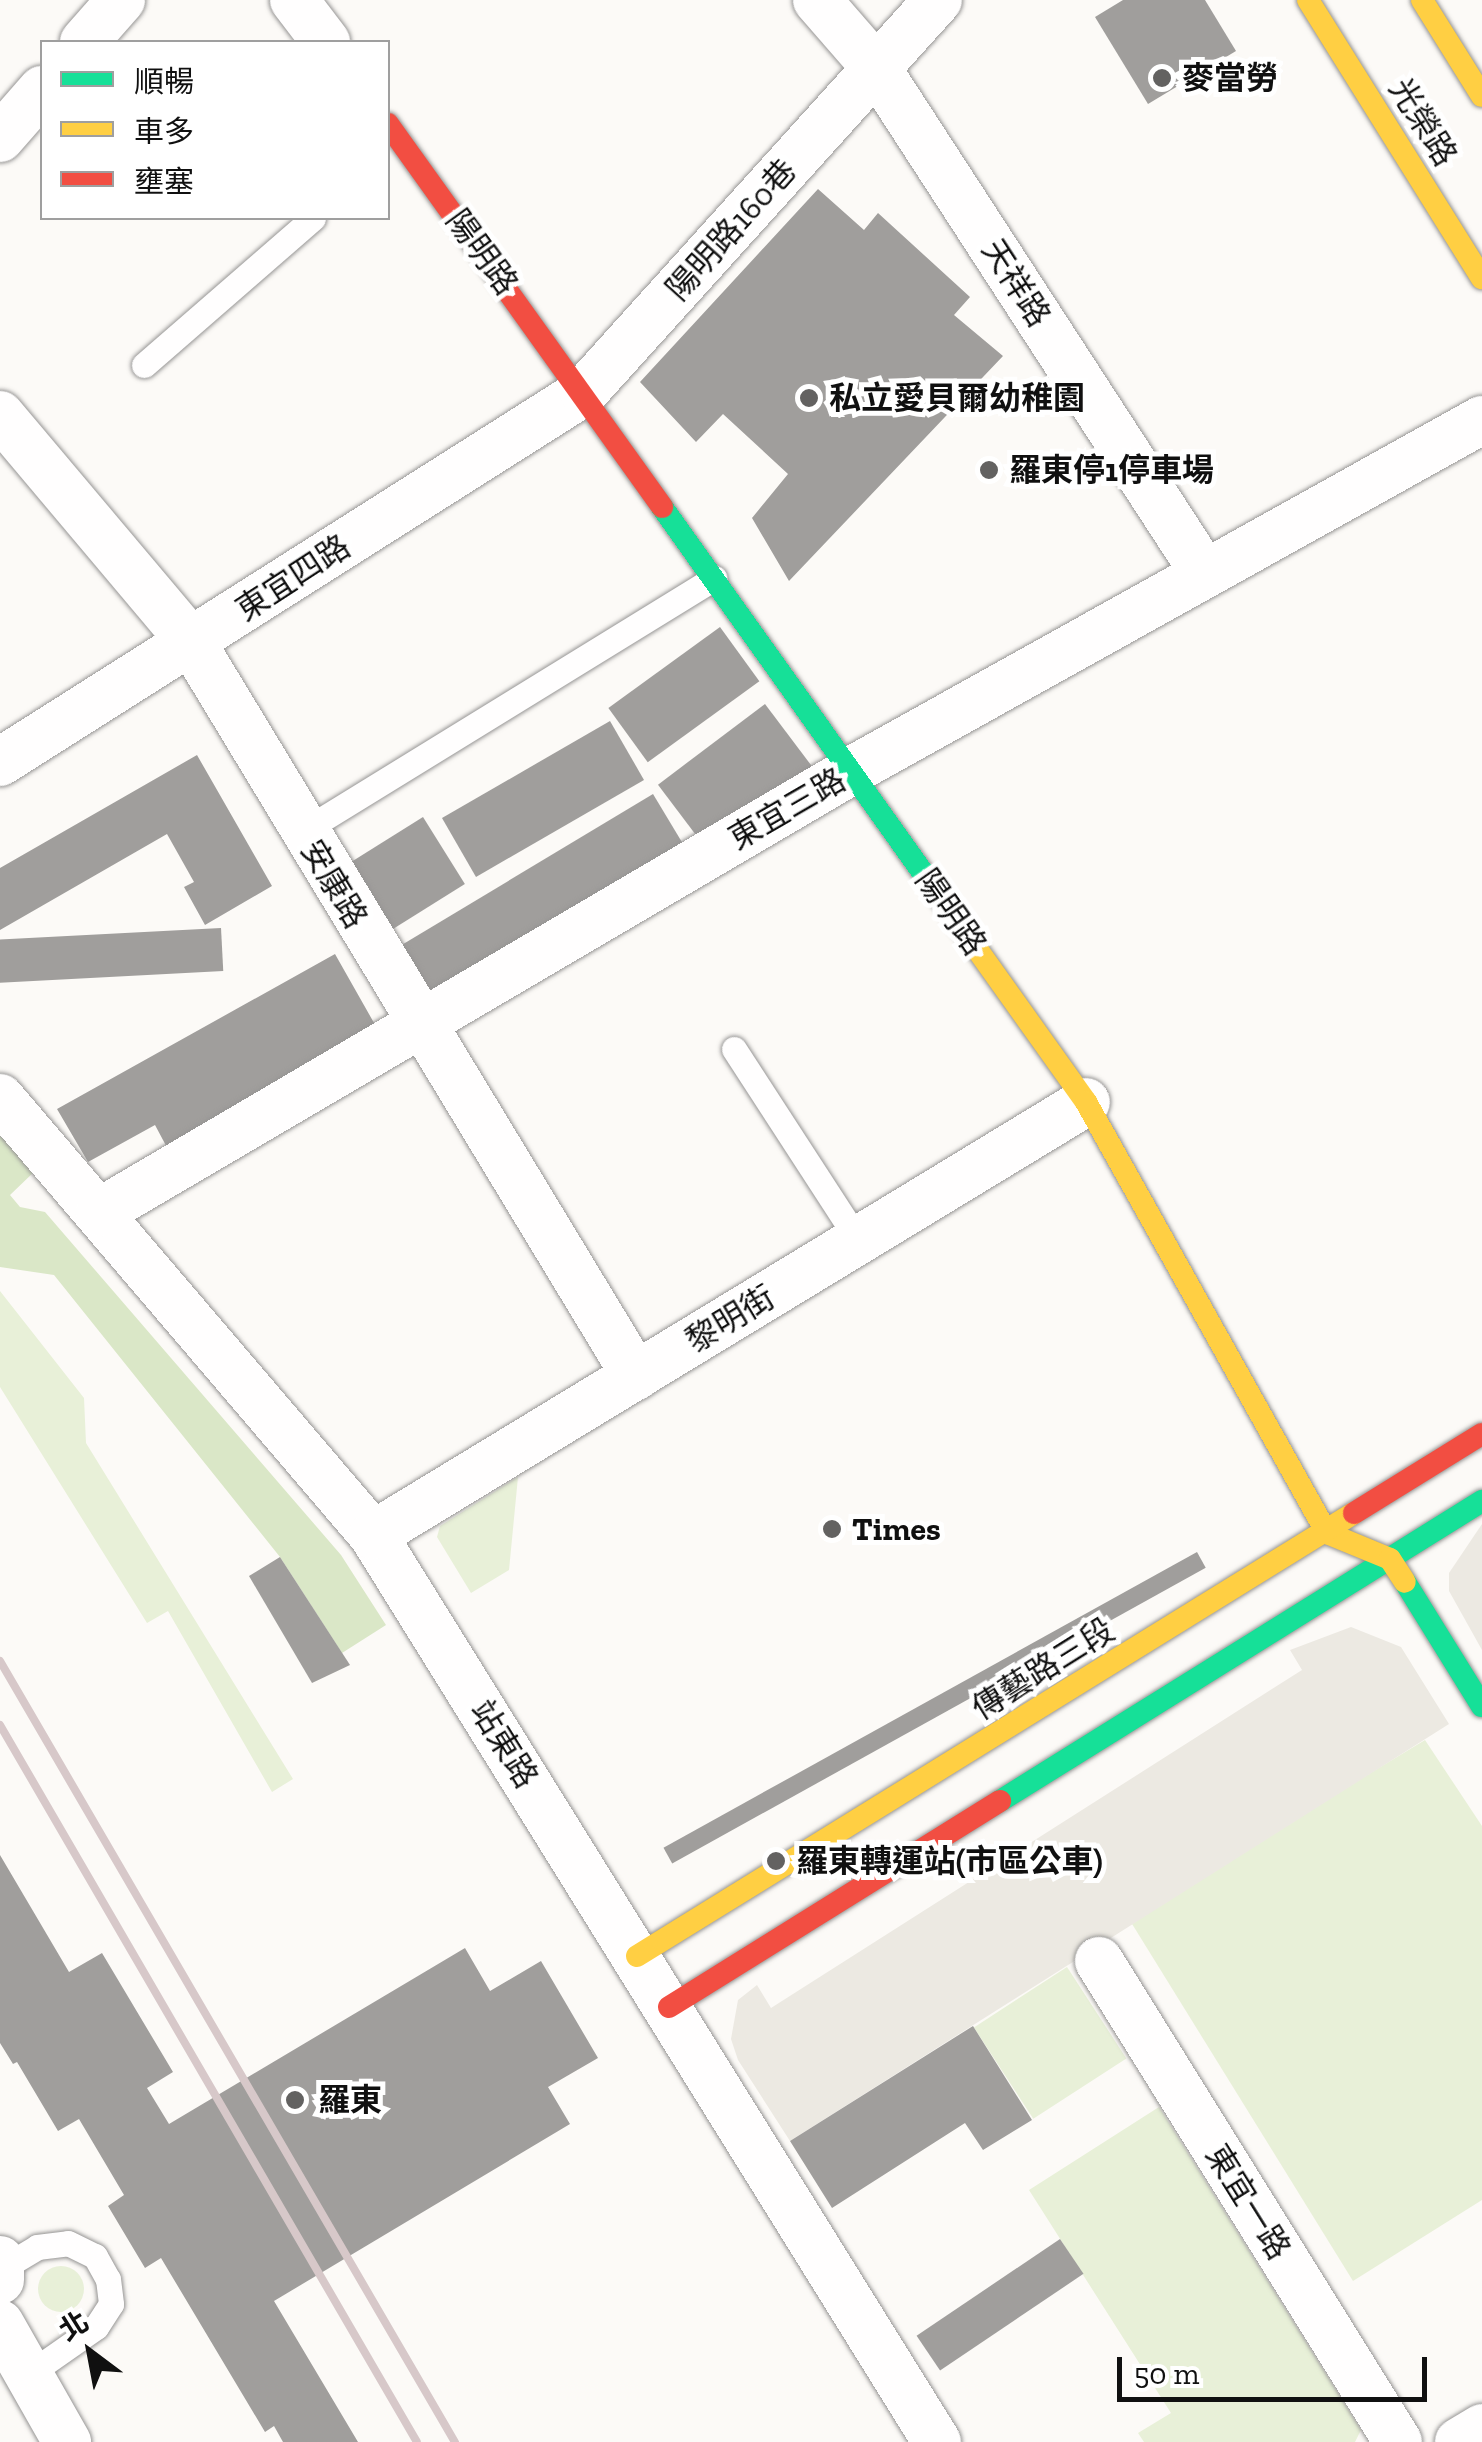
<!DOCTYPE html>
<html>
<head>
<meta charset="utf-8">
<style>
  body { margin:0 }
  #map { position:relative; width:1482px; height:2442px; overflow:hidden; background:#fcfaf7; font-family:"Zilla Slab","Noto Sans TC",serif }
  div>[style] { position:absolute }
  .green>* { inset:0; background:#e8f0d8; transform-origin:0 0 }
  .round { border-radius:50% }
  .forest>* { inset:0; background:#dae7c7 }
  .plaza>* { inset:0; background:#ece9e2 }
  .building>* { inset:0; background:#a09e9c; transform-origin:0 0 }
  .roads { filter:drop-shadow(0 0 2px #969594) drop-shadow(0 0 2px #969594) }
  .lane>* { height:25px; margin:-12.5px; padding:0 12.5px; transform-origin:12.5px; border-radius:12.5px; background:#fffefe }
  .street>* { height:48px; margin:-24px; padding:0 24px; transform-origin:24px; border-radius:24px; background:#fffefe }
  .fast>* { height:22px; margin:-11px; padding:0 11px; transform-origin:11px; border-radius:11px; background:#16e098 }
  .slow>* { height:22px; margin:-11px; padding:0 11px; transform-origin:11px; border-radius:11px; background:#ffcf43 }
  .jam>* { height:22px; margin:-11px; padding:0 11px; transform-origin:11px; border-radius:11px; background:#f24e42 }
  .rail>* { height:8px; margin:-4px; padding:0 4px; transform-origin:4px; border-radius:4px; background:#d7c8c9 }
  .dots>* { width:28px; height:28px; translate:-50% -50%; box-sizing:border-box; border:5px solid #fff; border-radius:50% }
  span { translate:-50% -50%; white-space:nowrap; text-align:center; line-height:1.15; -webkit-text-stroke:10px #fff; paint-order:stroke }
  .poi-label { font-size:32px; color:#101010; font-weight:700 }
  .left { translate:0 -50%; text-align:left }
  .street-label { font-size:32px; color:#101010 }
  .legend { position:absolute; left:40px; top:40px; width:350px; height:180px; box-sizing:border-box; background:#fff; border:2px solid #9f9f9f; margin:0; padding:12px 18px; list-style:none; font-size:30px; color:#101010 }
  .legend li { display:flex; align-items:center; gap:20px; height:50px }
  .legend b { width:50px; border:2px solid #9f9f9f }
  .north { position:absolute; left:40px; top:2302px; width:100px; height:100px; -webkit-text-stroke:8px #fff; paint-order:stroke; rotate:328deg; font-size:28px; font-weight:700; line-height:40px; text-align:center; color:#101010 }
  .north::after { content:''; display:block; margin:auto; width:35px; height:45px; background:#101010; clip-path:polygon(50% 0,100% 100%,50% 72%,0 100%) }
  .scale { position:absolute; left:1117px; top:2357px; width:310px; height:45px; box-sizing:border-box; border:5px solid #101010; border-top:0; padding-left:12px; font-size:30px; line-height:35px; white-space:nowrap; color:#101010; -webkit-text-stroke:8px #fff; paint-order:stroke }
</style>
</head>
<body>
<div id="map">
  <div class="green">
    <div style="clip-path:polygon(0 1291px,84px 1398px,86px 1443px,293px 1779px,272px 1792px,168px 1611px,147px 1623px,0 1387px)"></div>
    <div style="clip-path:polygon(518px 1477px,509px 1570px,471px 1593px,437px 1537px,440px 1526px)"></div>
    <div style="clip-path:polygon(1425px 1740px,1482px 1826px,1482px 2200px,1353px 2281px,1129px 1919px)"></div>
    <div style="left:1067px;top:1967px;width:109px;height:111px;rotate:57deg"></div>
    <div style="clip-path:polygon(1159px 2107px,1361px 2430px,1355px 2442px,1144px 2442px,1138px 2433px,1171px 2413px,1029px 2190px)"></div>
    <div class="round" style="left:38px;top:2266px;width:46px;height:46px"></div>
  </div>
  <div class="forest">
    <div style="clip-path:polygon(0 1132px,35px 1171px,10px 1195px,20px 1207px,45px 1212px,341px 1555px,386px 1625px,342px 1653px,280px 1557px,54px 1275px,0 1267px)"></div>
  </div>
  <div class="plaza">
    <div style="clip-path:polygon(1482px 1524px,1482px 1650px,1449px 1591px,1449px 1573px)"></div>
    <div style="clip-path:polygon(1351px 1627px,1401px 1647px,1449px 1724px,790px 2141px,738px 2060px,731px 2039px,738px 2000px,757px 1985px,771px 2008px,1302px 1670px,1290px 1650px)"></div>
  </div>
  <div class="building">
    <div style="clip-path:polygon(1123px 0,1205px 0,1236px 51px,1148px 104px,1095px 17px)"></div>
    <div style="clip-path:polygon(818px 189px,864px 230px,878px 213px,970px 297px,954px 315px,1003px 356px,789px 581px,752px 518px,788px 474px,723px 414px,696px 442px,640px 382px)"></div>
    <div style="left:720px;top:627px;width:67px;height:138px;rotate:54deg"></div>
    <div style="left:765px;top:704px;width:79px;height:134px;rotate:53deg"></div>
    <div style="left:610px;top:721px;width:68px;height:194px;rotate:60deg"></div>
    <div style="clip-path:polygon(197px 755px,272px 886px,205px 925px,184px 887px,194px 882px,167px 834px,0 930px,0 868px)"></div>
    <div style="left:653px;top:794px;width:66px;height:302px;rotate:59deg"></div>
    <div style="left:423px;top:817px;width:79px;height:97px;rotate:58deg"></div>
    <div style="left:221px;top:928px;width:43px;height:232px;rotate:87deg"></div>
    <div style="clip-path:polygon(335px 954px,382px 1037px,171px 1155px,155px 1125px,88px 1162px,57px 1109px)"></div>
    <div style="left:1197px;top:1552px;width:18px;height:610px;rotate:61deg"></div>
    <div style="clip-path:polygon(280px 1557px,350px 1665px,312px 1683px,249px 1576px)"></div>
    <div style="clip-path:polygon(0 1855px,69px 1972px,102px 1953px,173px 2072px,147px 2088px,169px 2124px,465px 1948px,490px 1991px,541px 1961px,598px 2058px,548px 2087px,570px 2124px,274px 2301px,358px 2442px,283px 2442px,274px 2426px,265px 2432px,161px 2258px,145px 2268px,108px 2206px,124px 2195px,79px 2119px,58px 2131px,17px 2062px,13px 2064px,0 2043px)"></div>
    <div style="clip-path:polygon(973px 2026px,1032px 2120px,983px 2150px,965px 2123px,832px 2208px,790px 2141px)"></div>
    <div style="left:1060px;top:2239px;width:42px;height:173px;rotate:56deg"></div>
  </div>
  <div class="roads">
    <div class="lane">
      <div style="left:144px;top:365px;width:224px;rotate:-41deg"></div>
      <div style="left:303px;top:831px;width:483px;rotate:-31.6deg"></div>
      <div style="left:734px;top:1049px;width:228px;rotate:57deg"></div>
      <div style="left:4px;top:2267px;width:39px;rotate:-31deg"></div>
      <div style="left:37px;top:2247px;width:31px;rotate:-7deg"></div>
      <div style="left:68px;top:2243px;width:30px;rotate:26deg"></div>
      <div style="left:95px;top:2256px;width:26px;rotate:61deg"></div>
      <div style="left:108px;top:2279px;width:25px;rotate:83deg"></div>
      <div style="left:111px;top:2304px;width:27px;rotate:123deg"></div>
      <div style="left:96px;top:2327px;width:82px;rotate:145deg"></div>
    </div>
    <div class="street">
      <div style="left:294px;top:0;width:53px;rotate:52.7deg"></div>
      <div style="left:817px;top:0;width:91px;rotate:49deg"></div>
      <div style="left:877px;top:69px;width:602px;rotate:57deg"></div>
      <div style="left:84px;top:42px;width:56px;rotate:-48.6deg"></div>
      <div style="left:0;top:138px;width:64px;rotate:-48.8deg"></div>
      <div style="left:0;top:415px;width:298px;rotate:49.9deg"></div>
      <div style="left:192px;top:643px;width:857px;rotate:58.8deg"></div>
      <div style="left:0;top:762px;width:691px;rotate:-32.36deg"></div>
      <div style="left:584px;top:392px;width:528px;rotate:-47.92deg"></div>
      <div style="left:0;top:1098px;width:575px;rotate:49.52deg"></div>
      <div style="left:373px;top:1535px;width:1068px;rotate:58.13deg"></div>
      <div style="left:100px;top:1212px;width:871px;rotate:-30.42deg"></div>
      <div style="left:851px;top:771px;width:722px;rotate:-29.09deg"></div>
      <div style="left:373px;top:1535px;width:834px;rotate:-31.27deg"></div>
      <div style="left:1099px;top:1961px;width:566px;rotate:58.13deg"></div>
      <div style="left:0;top:2260px;width:20px;rotate:90deg"></div>
      <div style="left:0;top:2324px;width:136px;rotate:60.4deg"></div>
      <div style="left:1459px;top:2442px;width:27px;rotate:-31deg"></div>
    </div>
    <div class="fast">
      <div style="left:662px;top:507px;width:500px;rotate:54.5deg"></div>
      <div style="left:1405px;top:1582px;width:146px;rotate:58.2deg"></div>
      <div style="left:1000px;top:1801px;width:568px;rotate:-31.9deg"></div>
    </div>
    <div class="slow">
      <div style="left:1308px;top:0;width:328px;rotate:58deg"></div>
      <div style="left:1422px;top:0;width:113px;rotate:58deg"></div>
      <div style="left:952px;top:914px;width:231px;rotate:54.5deg"></div>
      <div style="left:1086px;top:1102px;width:494px;rotate:60.8deg"></div>
      <div style="left:1327px;top:1533px;width:68px;rotate:22.4deg"></div>
      <div style="left:1390px;top:1559px;width:27px;rotate:57deg"></div>
      <div style="left:637px;top:1956px;width:843px;rotate:-31.71deg"></div>
    </div>
    <div class="jam">
      <div style="left:388px;top:124px;width:471px;rotate:54.4deg"></div>
      <div style="left:1354px;top:1513px;width:150px;rotate:-31.7deg"></div>
      <div style="left:669px;top:2007px;width:390px;rotate:-31.9deg"></div>
    </div>
  </div>
  <div class="rail">
    <div style="left:0;top:1661px;width:904px;rotate:59.78deg"></div>
    <div style="left:0;top:1725px;width:829px;rotate:59.82deg"></div>
  </div>
  <div class="dots">
    <div style="left:1162px;top:78px;background:#636261"></div>
    <div style="left:809px;top:398px;background:#636261"></div>
    <div style="left:989px;top:470px;background:#636261"></div>
    <div style="left:832px;top:1529px;background:#636261"></div>
    <div style="left:776px;top:1861px;background:#636261"></div>
    <div style="left:295px;top:2100px;background:#636261"></div>
  </div>
  <div class="poi-label">
    <span class="left" style="left:1182px;top:78px">麥當勞</span>
    <span class="left" style="left:829px;top:398px">私立愛貝爾幼稚園</span>
    <span class="left" style="left:1009px;top:470px">羅東停1停車場</span>
    <span class="left" style="left:852px;top:1529px">Times</span>
    <span class="left" style="left:796px;top:1861px">羅東轉運站(市區公車)</span>
    <span class="left" style="left:318px;top:2100px">羅東</span>
  </div>
  <div class="street-label">
    <span style="left:1423px;top:122px;rotate:58deg">光榮路</span>
    <span style="left:731px;top:230px;rotate:-48deg">陽明路160巷</span>
    <span style="left:482px;top:252px;rotate:54deg">陽明路</span>
    <span style="left:1016px;top:283px;rotate:57deg">天祥路</span>
    <span style="left:293px;top:578px;rotate:-33deg">東宜四路</span>
    <span style="left:787px;top:809px;rotate:-30deg">東宜三路</span>
    <span style="left:334px;top:884px;rotate:59deg">安康路</span>
    <span style="left:951px;top:912px;rotate:55deg">陽明路</span>
    <span style="left:730px;top:1319px;rotate:-31deg">黎明街</span>
    <span style="left:1043px;top:1669px;rotate:-32deg">傳藝路三段</span>
    <span style="left:504px;top:1744px;rotate:58deg">站東路</span>
    <span style="left:1248px;top:2202px;rotate:58deg">東宜一路</span>
  </div>
  <ul class="legend">
  <li><b style="height:12px;background:#16e098"></b>順暢</li>
  <li><b style="height:12px;background:#ffcf43"></b>車多</li>
  <li><b style="height:12px;background:#f24e42"></b>壅塞</li>
  </ul>
  <div class="north">北</div>
  <div class="scale">50 m</div>
</div>
</body>
</html>
